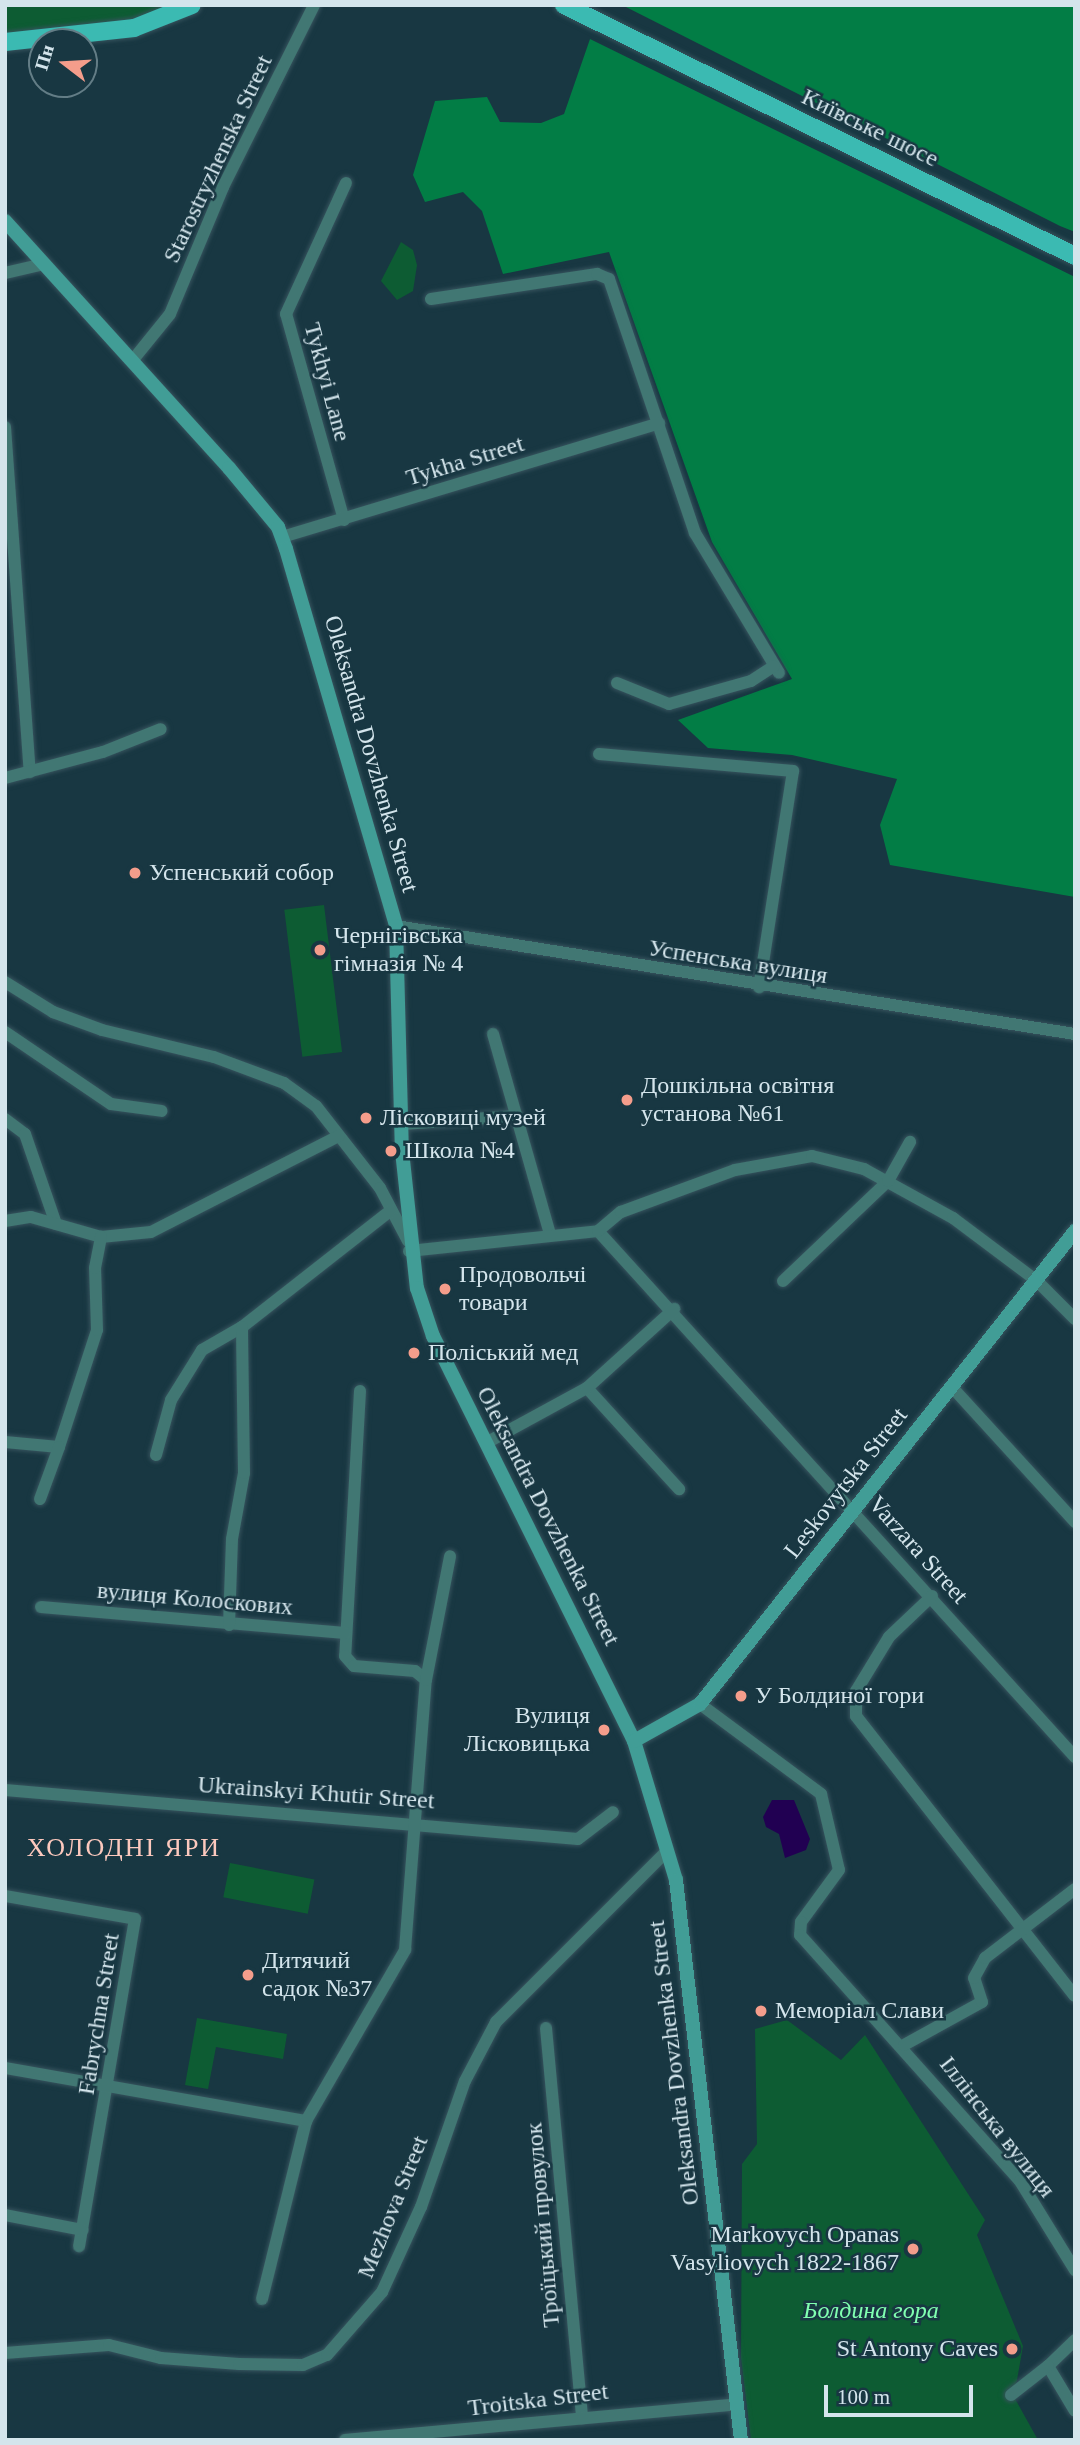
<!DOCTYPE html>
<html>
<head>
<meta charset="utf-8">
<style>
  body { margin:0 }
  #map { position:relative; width:1080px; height:2445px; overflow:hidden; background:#183742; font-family:"Times New Roman",serif }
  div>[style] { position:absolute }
  .green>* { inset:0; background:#0d5c33; transform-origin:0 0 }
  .forest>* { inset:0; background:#027d45 }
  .water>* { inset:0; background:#210052 }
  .roads { filter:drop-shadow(0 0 2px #36535d) drop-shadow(0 0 2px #36535d) }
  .street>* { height:12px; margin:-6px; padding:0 6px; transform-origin:6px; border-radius:6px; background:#417773 }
  .secondary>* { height:14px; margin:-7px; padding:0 7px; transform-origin:7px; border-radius:7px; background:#419d96 }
  .primary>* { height:18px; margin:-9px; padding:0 9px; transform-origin:9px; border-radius:9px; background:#3bbab2 }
  .dots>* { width:19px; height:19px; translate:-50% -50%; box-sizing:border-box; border:4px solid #183742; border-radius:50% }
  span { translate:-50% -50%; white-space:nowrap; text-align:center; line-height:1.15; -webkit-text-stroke:5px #183742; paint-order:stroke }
  .street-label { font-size:24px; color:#d4e5ec }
  .poi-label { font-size:24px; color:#d4e5ec }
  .left { translate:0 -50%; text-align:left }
  .right { translate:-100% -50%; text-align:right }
  .park-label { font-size:24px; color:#80ffb0; font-style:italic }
  .neighbourhood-label { font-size:26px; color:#fcc9be; letter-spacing:2px }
  .frame { position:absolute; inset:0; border:7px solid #d4e5ec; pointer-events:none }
  .north { position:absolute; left:28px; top:28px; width:70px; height:70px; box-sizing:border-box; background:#183742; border:2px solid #637d86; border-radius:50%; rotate:287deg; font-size:19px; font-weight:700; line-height:28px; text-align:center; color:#d4e5ec }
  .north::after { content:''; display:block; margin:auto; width:24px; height:32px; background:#f49d8b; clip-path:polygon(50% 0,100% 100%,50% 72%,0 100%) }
  .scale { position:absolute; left:824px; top:2385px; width:149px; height:32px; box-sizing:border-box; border:4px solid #d4e5ec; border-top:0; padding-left:9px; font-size:21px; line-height:24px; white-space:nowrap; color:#d4e5ec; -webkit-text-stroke:5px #183742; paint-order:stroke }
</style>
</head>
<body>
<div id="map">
  <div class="green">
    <div style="clip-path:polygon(5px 5px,175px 5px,125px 22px,5px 34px)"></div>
    <div style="clip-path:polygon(401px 242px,413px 250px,417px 265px,413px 291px,397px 300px,381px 281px)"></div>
    <div style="left:324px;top:905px;width:148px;height:40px;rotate:83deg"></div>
    <div style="left:230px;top:1863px;width:86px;height:35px;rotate:11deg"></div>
    <div style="clip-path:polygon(197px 2018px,287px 2034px,283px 2059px,216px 2047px,208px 2089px,185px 2085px)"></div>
    <div style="clip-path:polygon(787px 2020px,841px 2060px,865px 2035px,985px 2220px,977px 2235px,1023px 2346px,1014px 2397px,1038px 2440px,751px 2440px,741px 2358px,742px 2164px,757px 2144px,755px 2029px)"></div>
  </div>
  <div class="forest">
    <div style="clip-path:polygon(622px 5px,1075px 5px,1075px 232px,1060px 226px)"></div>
    <div style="clip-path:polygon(590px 39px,1075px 277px,1075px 897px,890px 865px,880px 825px,897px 779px,792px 755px,708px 748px,678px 720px,792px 679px,712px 542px,609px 252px,503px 274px,482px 211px,463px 192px,425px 202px,413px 175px,435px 101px,487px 97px,500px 122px,541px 123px,564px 114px)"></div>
  </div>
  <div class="water">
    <div style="clip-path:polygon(772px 1800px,794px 1800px,810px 1839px,806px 1850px,785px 1858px,779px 1834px,766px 1827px,763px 1817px)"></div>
  </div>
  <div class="roads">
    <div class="street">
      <div style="left:5px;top:273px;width:40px;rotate:-13deg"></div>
      <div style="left:431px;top:299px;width:168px;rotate:-8.6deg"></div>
      <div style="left:597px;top:274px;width:13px;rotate:23deg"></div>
      <div style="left:609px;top:279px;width:268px;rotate:71.3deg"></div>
      <div style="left:695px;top:533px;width:163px;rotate:59deg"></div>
      <div style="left:132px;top:361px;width:60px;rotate:-51deg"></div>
      <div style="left:170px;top:314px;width:138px;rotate:-67.3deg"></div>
      <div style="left:223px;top:187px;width:203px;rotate:-63.4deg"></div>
      <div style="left:5px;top:427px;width:346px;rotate:85.9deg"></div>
      <div style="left:344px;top:520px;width:214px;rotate:-105.7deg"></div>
      <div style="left:286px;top:314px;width:144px;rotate:-65.4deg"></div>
      <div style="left:282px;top:537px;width:394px;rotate:-16.8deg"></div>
      <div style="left:617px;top:683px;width:56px;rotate:22deg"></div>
      <div style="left:669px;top:704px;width:85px;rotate:-15.7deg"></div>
      <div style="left:751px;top:681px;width:27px;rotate:-33deg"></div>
      <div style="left:599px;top:754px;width:195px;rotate:5deg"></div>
      <div style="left:793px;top:771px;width:219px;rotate:98.9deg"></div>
      <div style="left:5px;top:778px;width:101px;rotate:-14.9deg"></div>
      <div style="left:103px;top:752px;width:62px;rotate:-21.6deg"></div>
      <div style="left:396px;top:926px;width:688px;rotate:9.04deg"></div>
      <div style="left:5px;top:982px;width:57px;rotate:32deg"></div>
      <div style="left:53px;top:1012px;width:52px;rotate:20.2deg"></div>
      <div style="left:102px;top:1030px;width:115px;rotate:13.6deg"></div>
      <div style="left:214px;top:1057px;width:75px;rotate:20.4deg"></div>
      <div style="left:284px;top:1083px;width:39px;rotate:36deg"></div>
      <div style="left:316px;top:1106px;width:104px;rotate:52deg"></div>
      <div style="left:380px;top:1188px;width:60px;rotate:62.2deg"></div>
      <div style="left:5px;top:1032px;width:128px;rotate:34.2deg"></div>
      <div style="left:111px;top:1104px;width:51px;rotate:7.8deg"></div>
      <div style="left:493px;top:1034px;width:208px;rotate:74.1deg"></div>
      <div style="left:5px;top:1119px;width:25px;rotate:37deg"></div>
      <div style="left:25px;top:1134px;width:95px;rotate:71deg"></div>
      <div style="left:402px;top:1124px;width:115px;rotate:-4deg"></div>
      <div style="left:5px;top:1221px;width:26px;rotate:-9deg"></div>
      <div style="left:31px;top:1217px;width:73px;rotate:15.9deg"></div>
      <div style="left:101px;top:1237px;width:50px;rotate:-5.7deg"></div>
      <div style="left:151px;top:1232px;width:211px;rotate:-27.1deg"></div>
      <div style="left:598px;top:1231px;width:710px;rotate:47.8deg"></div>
      <div style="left:409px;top:1251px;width:190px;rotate:-6deg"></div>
      <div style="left:598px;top:1231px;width:30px;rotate:-40deg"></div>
      <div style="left:621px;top:1212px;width:121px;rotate:-20.2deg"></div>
      <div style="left:735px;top:1170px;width:78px;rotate:-10.3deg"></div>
      <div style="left:812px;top:1156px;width:54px;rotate:14deg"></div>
      <div style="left:864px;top:1169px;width:102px;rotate:28.8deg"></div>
      <div style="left:953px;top:1218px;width:105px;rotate:36.9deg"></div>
      <div style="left:1037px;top:1281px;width:54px;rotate:45deg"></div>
      <div style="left:783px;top:1281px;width:145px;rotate:-43.6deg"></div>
      <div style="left:888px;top:1181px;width:45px;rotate:-60.6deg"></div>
      <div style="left:951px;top:1386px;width:184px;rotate:47.6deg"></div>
      <div style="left:587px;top:1388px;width:137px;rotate:47.7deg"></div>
      <div style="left:360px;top:1391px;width:265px;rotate:93.2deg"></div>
      <div style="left:345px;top:1656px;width:13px;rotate:48deg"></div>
      <div style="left:354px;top:1666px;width:61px;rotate:4.7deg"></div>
      <div style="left:415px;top:1671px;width:14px;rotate:39deg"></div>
      <div style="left:5px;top:1442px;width:54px;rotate:5.3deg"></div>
      <div style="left:59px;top:1447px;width:123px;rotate:-72deg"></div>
      <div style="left:97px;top:1330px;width:62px;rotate:-91.8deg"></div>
      <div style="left:95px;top:1268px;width:32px;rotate:-79deg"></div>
      <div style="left:486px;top:1443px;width:115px;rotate:-28.6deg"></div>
      <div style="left:587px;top:1388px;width:118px;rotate:-42.2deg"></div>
      <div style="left:156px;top:1455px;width:57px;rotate:-74.7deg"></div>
      <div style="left:171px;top:1400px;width:59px;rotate:-58.2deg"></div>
      <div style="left:202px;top:1350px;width:46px;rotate:-29.9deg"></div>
      <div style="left:242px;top:1327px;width:189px;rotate:-38.1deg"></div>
      <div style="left:40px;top:1499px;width:55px;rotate:-69.9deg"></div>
      <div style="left:932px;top:1596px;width:59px;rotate:136.4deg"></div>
      <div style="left:889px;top:1637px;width:63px;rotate:121.4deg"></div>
      <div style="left:856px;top:1691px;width:25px;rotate:90deg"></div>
      <div style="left:856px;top:1716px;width:355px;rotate:52deg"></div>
      <div style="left:41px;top:1607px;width:305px;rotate:4.9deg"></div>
      <div style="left:229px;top:1625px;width:86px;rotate:-88deg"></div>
      <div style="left:232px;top:1539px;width:67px;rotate:-79.7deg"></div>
      <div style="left:244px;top:1473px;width:146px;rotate:-90.8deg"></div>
      <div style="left:700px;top:1704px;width:151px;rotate:36.6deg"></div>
      <div style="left:821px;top:1794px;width:78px;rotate:76.7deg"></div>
      <div style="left:839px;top:1870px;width:64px;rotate:126.2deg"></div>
      <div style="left:801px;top:1922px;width:13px;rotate:94deg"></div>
      <div style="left:800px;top:1935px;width:330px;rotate:48.2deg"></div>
      <div style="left:1020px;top:2181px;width:105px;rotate:58.3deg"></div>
      <div style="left:5px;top:1790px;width:575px;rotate:4.89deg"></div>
      <div style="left:578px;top:1839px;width:44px;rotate:-37.6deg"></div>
      <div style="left:5px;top:1896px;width:132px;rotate:10deg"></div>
      <div style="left:135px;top:1919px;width:332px;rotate:99.7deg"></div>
      <div style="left:546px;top:2028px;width:392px;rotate:84.7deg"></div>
      <div style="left:904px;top:2045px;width:89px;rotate:-28.9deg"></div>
      <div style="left:982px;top:2002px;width:25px;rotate:-108deg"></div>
      <div style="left:974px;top:1978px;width:23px;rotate:-61deg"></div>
      <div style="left:985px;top:1958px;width:113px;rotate:-37.5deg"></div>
      <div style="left:5px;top:2068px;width:306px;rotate:10deg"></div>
      <div style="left:5px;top:2215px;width:79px;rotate:10.9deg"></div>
      <div style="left:262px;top:2299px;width:183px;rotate:-76.1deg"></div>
      <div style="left:306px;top:2121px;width:198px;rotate:-59.9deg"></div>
      <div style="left:405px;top:1950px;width:271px;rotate:-85.6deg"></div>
      <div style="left:426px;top:1680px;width:126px;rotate:-79deg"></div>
      <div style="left:1075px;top:2340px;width:37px;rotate:136deg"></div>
      <div style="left:1048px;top:2366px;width:52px;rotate:59deg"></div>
      <div style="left:5px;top:2353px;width:104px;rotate:-4.4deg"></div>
      <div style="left:109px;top:2345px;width:54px;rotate:14deg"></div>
      <div style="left:161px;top:2358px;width:78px;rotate:4.4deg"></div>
      <div style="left:239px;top:2364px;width:64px;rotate:0.9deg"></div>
      <div style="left:303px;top:2365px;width:26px;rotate:-23deg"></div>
      <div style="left:327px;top:2355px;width:84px;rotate:-48.9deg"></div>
      <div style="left:382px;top:2292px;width:94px;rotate:-65.4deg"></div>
      <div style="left:421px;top:2207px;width:133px;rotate:-70.8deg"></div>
      <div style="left:465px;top:2081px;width:67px;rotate:-62.3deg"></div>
      <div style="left:496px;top:2022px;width:240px;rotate:-45deg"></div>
      <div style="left:1011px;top:2395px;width:47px;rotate:-38.1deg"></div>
      <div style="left:345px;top:2440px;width:394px;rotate:-5.2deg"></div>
    </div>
    <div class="secondary">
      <div style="left:5px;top:221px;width:333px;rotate:47.8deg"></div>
      <div style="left:229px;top:468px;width:77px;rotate:50.3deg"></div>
      <div style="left:278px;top:527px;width:23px;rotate:70deg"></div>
      <div style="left:286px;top:549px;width:393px;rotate:73.7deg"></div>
      <div style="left:396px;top:926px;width:225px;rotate:88.5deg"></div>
      <div style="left:402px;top:1151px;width:138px;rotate:83.8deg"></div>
      <div style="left:417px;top:1288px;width:51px;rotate:71.6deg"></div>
      <div style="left:433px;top:1336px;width:452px;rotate:63.6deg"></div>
      <div style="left:634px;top:1741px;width:145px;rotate:73.2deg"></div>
      <div style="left:676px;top:1880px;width:564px;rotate:83.38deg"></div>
      <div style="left:634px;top:1741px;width:76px;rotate:-29.3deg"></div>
      <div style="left:700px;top:1704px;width:604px;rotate:-51.59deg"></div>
    </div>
    <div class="primary">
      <div style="left:564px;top:5px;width:569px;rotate:26.16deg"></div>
      <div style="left:5px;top:42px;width:130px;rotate:-6.2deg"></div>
      <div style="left:134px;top:28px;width:62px;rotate:-21.6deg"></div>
    </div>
  </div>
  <div class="dots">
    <div style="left:135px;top:873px;background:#f49d8b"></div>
    <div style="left:320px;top:950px;background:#f49d8b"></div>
    <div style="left:627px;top:1100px;background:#f49d8b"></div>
    <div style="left:366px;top:1118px;background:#f49d8b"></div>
    <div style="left:391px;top:1151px;background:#f49d8b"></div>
    <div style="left:445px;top:1289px;background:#f49d8b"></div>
    <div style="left:414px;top:1353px;background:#f49d8b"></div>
    <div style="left:741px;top:1696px;background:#f49d8b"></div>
    <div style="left:604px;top:1730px;background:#f49d8b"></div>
    <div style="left:248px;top:1975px;background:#f49d8b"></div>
    <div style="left:761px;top:2011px;background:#f49d8b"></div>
    <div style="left:913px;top:2249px;background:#f49d8b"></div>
    <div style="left:1012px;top:2349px;background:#f49d8b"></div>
  </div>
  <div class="street-label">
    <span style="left:870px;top:128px;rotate:26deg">Київське шосе</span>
    <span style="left:218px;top:159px;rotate:-65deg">Starostryzhenska Street</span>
    <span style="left:327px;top:382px;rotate:75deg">Tykhyi Lane</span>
    <span style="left:465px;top:461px;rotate:-17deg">Tykha Street</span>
    <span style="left:371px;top:754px;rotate:74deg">Oleksandra Dovzhenka Street</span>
    <span style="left:738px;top:962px;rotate:9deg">Успенська вулиця</span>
    <span style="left:846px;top:1483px;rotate:-52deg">Leskovytska Street</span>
    <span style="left:548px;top:1516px;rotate:63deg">Oleksandra Dovzhenka Street</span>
    <span style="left:918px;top:1550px;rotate:48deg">Varzara Street</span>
    <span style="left:195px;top:1599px;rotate:5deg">вулиця Колоскових</span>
    <span style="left:316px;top:1793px;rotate:4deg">Ukrainskyi Khutir Street</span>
    <span style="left:99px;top:2014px;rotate:-81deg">Fabrychna Street</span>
    <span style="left:674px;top:2063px;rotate:-97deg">Oleksandra Dovzhenka Street</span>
    <span style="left:997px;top:2127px;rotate:52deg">Іллінська вулиця</span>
    <span style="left:393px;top:2207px;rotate:-68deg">Mezhova Street</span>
    <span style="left:543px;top:2225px;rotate:-95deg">Троїцький провулок</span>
    <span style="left:538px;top:2400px;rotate:-7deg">Troitska Street</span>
  </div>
  <div class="poi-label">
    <span class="left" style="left:149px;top:873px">Успенський собор</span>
    <span class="left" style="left:334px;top:950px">Чернігівська<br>гімназія № 4</span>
    <span class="left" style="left:641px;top:1100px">Дошкільна освітня<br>установа №61</span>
    <span class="left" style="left:380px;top:1118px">Лісковиці музей</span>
    <span class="left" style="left:405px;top:1151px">Школа №4</span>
    <span class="left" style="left:459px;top:1289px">Продовольчі<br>товари</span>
    <span class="left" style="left:428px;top:1353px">Поліський мед</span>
    <span class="left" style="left:755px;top:1696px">У Болдиної гори</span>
    <span class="right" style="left:590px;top:1730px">Вулиця<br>Лісковицька</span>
    <span class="left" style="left:262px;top:1975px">Дитячий<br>садок №37</span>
    <span class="left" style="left:775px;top:2011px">Меморіал Слави</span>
    <span class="right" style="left:899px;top:2249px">Markovych Opanas<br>Vasyliovych 1822-1867</span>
    <span class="right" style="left:998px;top:2349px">St Antony Caves</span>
  </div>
  <div class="park-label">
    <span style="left:871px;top:2311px">Болдина гора</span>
  </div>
  <div class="neighbourhood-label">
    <span style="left:124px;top:1848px">ХОЛОДНІ ЯРИ</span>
  </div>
  <div class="frame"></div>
  <div class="north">Пн</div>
  <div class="scale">100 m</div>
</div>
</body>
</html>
